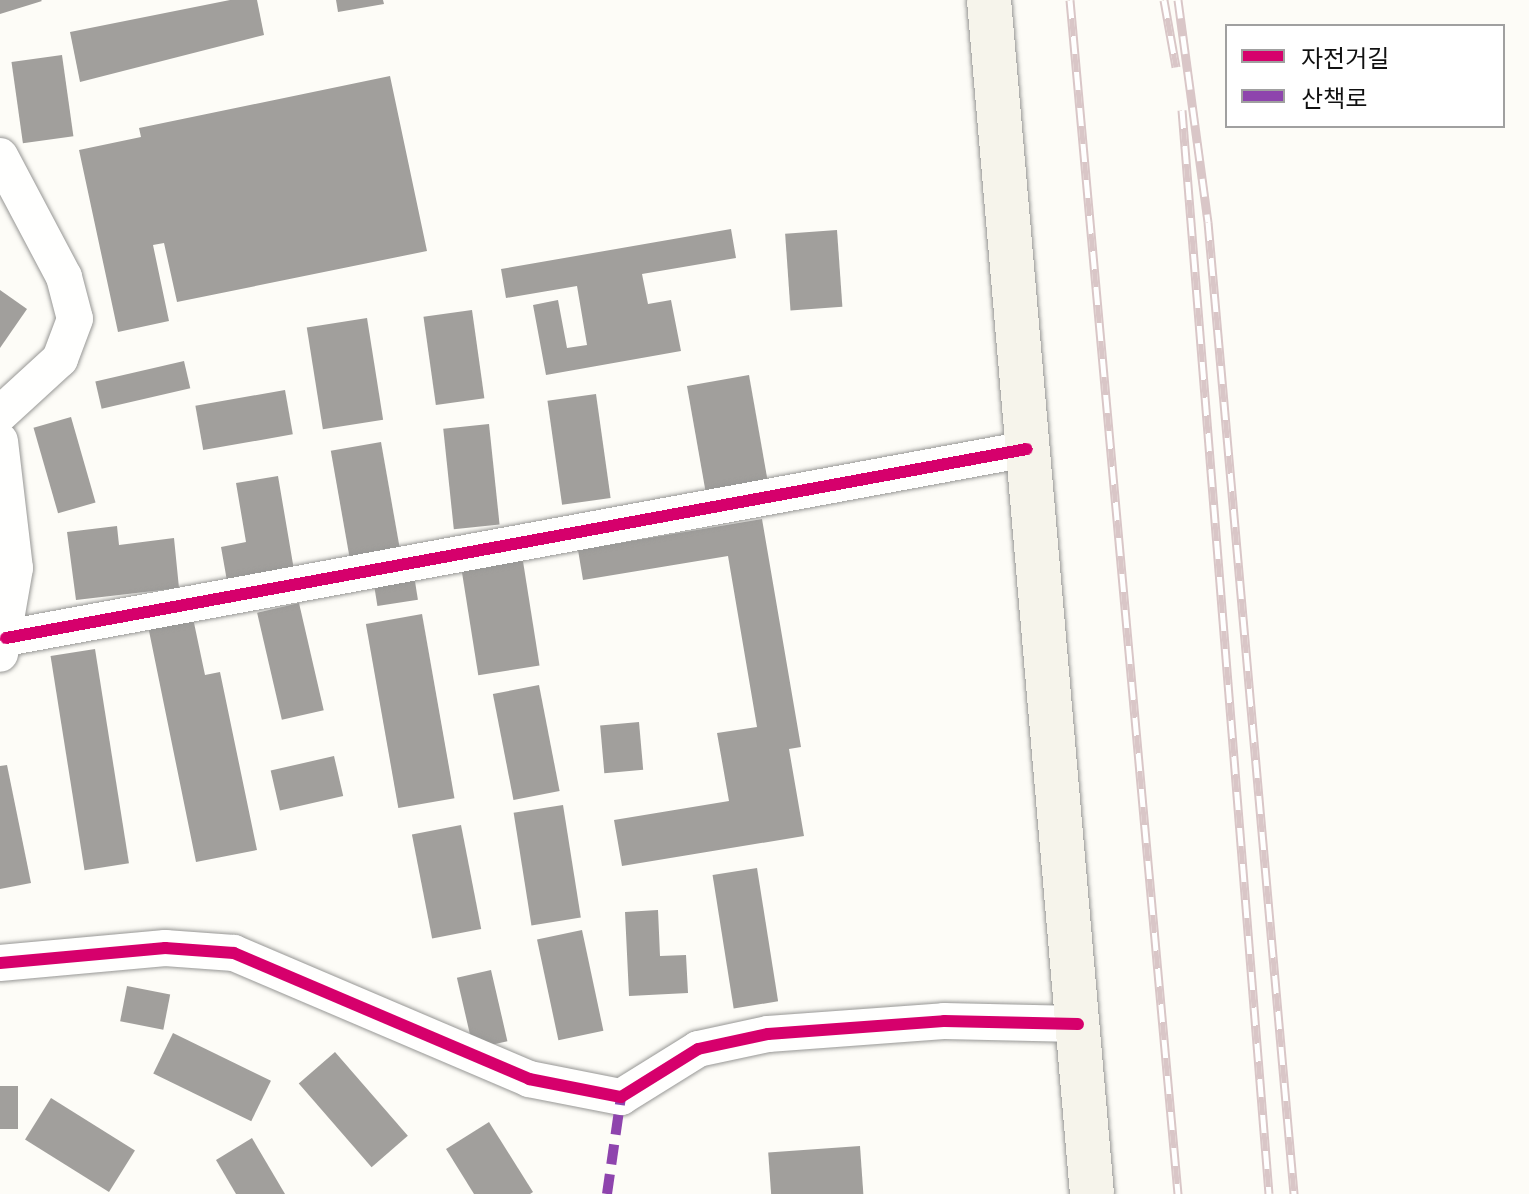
<!DOCTYPE html>
<html>
<head>
<meta charset="utf-8">
<style>
  body { margin:0 }
  #map { position:relative; width:1529px; height:1194px; overflow:hidden; background:#fdfcf7; font-family:"Libre Baskerville","Noto Sans KR",serif }
  div>[style] { position:absolute }
  .building>* { inset:0; background:#a19f9c; transform-origin:0 0 }
  .roads { filter:drop-shadow(0 0 2px #979795) drop-shadow(0 0 2px #979795) }
  .street>* { height:36px; margin:-18px; padding:0 18px; transform-origin:18px; border-radius:18px; background:#fffffe }
  .secondary>* { height:44px; margin:-22px; padding:0 22px; transform-origin:22px; border-radius:22px; background:#f6f4eb }
  .rail>* { height:9px; margin-top:-4.5px; transform-origin:0; background:repeating-linear-gradient(90deg,#fff 0 18px,#d9c6c7 0 36px); box-sizing:border-box; border-block:2px solid #d9c6c7 }
  .quiet>* { height:10px; margin-top:-5px; transform-origin:0; background:repeating-linear-gradient(90deg,#8e44ad 0 20px,transparent 0 30px) }
  .cycleway>* { height:12px; margin:-6px; padding:0 6px; transform-origin:6px; border-radius:6px; background:#d6006c }
  span { translate:-50% -50%; white-space:nowrap; text-align:center; line-height:1.15; -webkit-text-stroke:8px #fff; paint-order:stroke }
  .legend { position:absolute; left:1225px; top:24px; width:280px; height:104px; box-sizing:border-box; background:#fff; border:2px solid #a0a0a0; margin:0; padding:10px 14px; list-style:none; font-size:24px; color:#111 }
  .legend li { display:flex; align-items:center; gap:16px; height:40px }
  .legend b { width:40px; border:2px solid #a0a0a0 }
</style>
</head>
<body>
<div id="map">
  <div class="building">
    <div style="clip-path:polygon(0 0,41px 0,42px 1px,0 14px)"></div>
    <div style="clip-path:polygon(230px 0,257px 0,264px 35px,80px 82px,70px 32px)"></div>
    <div style="clip-path:polygon(336px 0,383px 0,384px 4px,338px 12px)"></div>
    <div style="left:62px;top:55px;width:82px;height:51px;rotate:82deg"></div>
    <div style="clip-path:polygon(390px 76px,427px 251px,177px 302px,164px 243px,153px 245px,169px 321px,118px 332px,79px 150px,141px 137px,139px 128px)"></div>
    <div style="clip-path:polygon(731px 229px,736px 258px,642px 274px,648px 304px,671px 300px,681px 351px,546px 375px,533px 305px,558px 300px,567px 348px,587px 345px,577px 286px,506px 298px,501px 269px)"></div>
    <div style="left:837px;top:230px;width:77px;height:52px;rotate:86deg"></div>
    <div style="clip-path:polygon(0 290px,27px 309px,0 348px)"></div>
    <div style="left:472px;top:310px;width:89px;height:49px;rotate:82deg"></div>
    <div style="left:367px;top:318px;width:103px;height:61px;rotate:81deg"></div>
    <div style="left:184px;top:361px;width:28px;height:91px;rotate:77deg"></div>
    <div style="left:749px;top:375px;width:106px;height:63px;rotate:80deg"></div>
    <div style="left:285px;top:390px;width:45px;height:91px;rotate:80deg"></div>
    <div style="left:596px;top:394px;width:105px;height:49px;rotate:82deg"></div>
    <div style="left:71px;top:417px;width:89px;height:39px;rotate:74deg"></div>
    <div style="left:489px;top:424px;width:101px;height:46px;rotate:84deg"></div>
    <div style="left:381px;top:442px;width:108px;height:51px;rotate:80deg"></div>
    <div style="clip-path:polygon(278px 476px,294px 570px,227px 581px,221px 547px,246px 542px,236px 483px)"></div>
    <div style="clip-path:polygon(762px 519px,801px 747px,789px 749px,804px 836px,622px 866px,614px 820px,729px 801px,717px 733px,757px 727px,728px 556px,583px 580px,578px 550px)"></div>
    <div style="clip-path:polygon(117px 526px,119px 545px,174px 538px,179px 588px,76px 600px,67px 532px)"></div>
    <div style="left:522px;top:555px;width:112px;height:62px;rotate:81deg"></div>
    <div style="left:414px;top:575px;width:25px;height:41px;rotate:81deg"></div>
    <div style="left:299px;top:603px;width:110px;height:43px;rotate:77deg"></div>
    <div style="left:422px;top:614px;width:187px;height:57px;rotate:80deg"></div>
    <div style="clip-path:polygon(193px 618px,205px 675px,220px 672px,257px 850px,196px 862px,148px 626px)"></div>
    <div style="left:95px;top:649px;width:217px;height:45px;rotate:81deg"></div>
    <div style="left:539px;top:685px;width:108px;height:47px;rotate:79deg"></div>
    <div style="left:639px;top:722px;width:48px;height:39px;rotate:85deg"></div>
    <div style="left:334px;top:756px;width:41px;height:65px;rotate:77deg"></div>
    <div style="clip-path:polygon(7px 765px,31px 883px,0 889px,0 766px)"></div>
    <div style="left:563px;top:805px;width:114px;height:50px;rotate:81deg"></div>
    <div style="left:461px;top:825px;width:106px;height:50px;rotate:79deg"></div>
    <div style="left:757px;top:868px;width:135px;height:45px;rotate:81deg"></div>
    <div style="clip-path:polygon(658px 910px,660px 956px,686px 955px,688px 993px,629px 996px,625px 912px)"></div>
    <div style="left:582px;top:930px;width:103px;height:46px;rotate:78deg"></div>
    <div style="left:491px;top:970px;width:73px;height:35px;rotate:77deg"></div>
    <div style="left:127px;top:986px;width:44px;height:36px;rotate:11deg"></div>
    <div style="left:173px;top:1033px;width:109px;height:45px;rotate:26deg"></div>
    <div style="left:335px;top:1052px;width:111px;height:48px;rotate:49deg"></div>
    <div style="left:0;top:1086px;width:18px;height:43px"></div>
    <div style="left:51px;top:1098px;width:99px;height:49px;rotate:32deg"></div>
    <div style="clip-path:polygon(489px 1122px,533px 1192px,530px 1194px,474px 1194px,446px 1149px)"></div>
    <div style="clip-path:polygon(252px 1138px,285px 1194px,236px 1194px,216px 1160px)"></div>
    <div style="left:860px;top:1146px;width:48px;height:92px;rotate:86deg"></div>
  </div>
  <div class="roads">
    <div class="street">
      <div style="left:0;top:156px;width:137px;rotate:62.1deg"></div>
      <div style="left:64px;top:277px;width:43px;rotate:75.3deg"></div>
      <div style="left:75px;top:319px;width:43px;rotate:110.6deg"></div>
      <div style="left:60px;top:359px;width:81px;rotate:137.5deg"></div>
      <div style="left:0;top:441px;width:128px;rotate:83.3deg"></div>
      <div style="left:15px;top:568px;width:87px;rotate:99.9deg"></div>
      <div style="left:6px;top:638px;width:1038px;rotate:-10.49deg"></div>
      <div style="left:0;top:963px;width:166px;rotate:-5.2deg"></div>
      <div style="left:165px;top:948px;width:69px;rotate:4.1deg"></div>
      <div style="left:234px;top:953px;width:321px;rotate:23.1deg"></div>
      <div style="left:529px;top:1079px;width:94px;rotate:11.1deg"></div>
      <div style="left:621px;top:1097px;width:91px;rotate:-31.9deg"></div>
      <div style="left:698px;top:1049px;width:72px;rotate:-12.1deg"></div>
      <div style="left:768px;top:1034px;width:176px;rotate:-4.2deg"></div>
      <div style="left:944px;top:1021px;width:134px;rotate:1.3deg"></div>
    </div>
    <div class="secondary">
      <div style="left:989px;top:0;width:1198px;rotate:85.07deg"></div>
    </div>
  </div>
  <div class="rail">
    <div style="left:1070px;top:0;width:1199px;rotate:84.83deg"></div>
    <div style="left:1164px;top:0;width:68px;rotate:79.8deg"></div>
    <div style="left:1178px;top:0;width:224px;rotate:82.3deg"></div>
    <div style="left:1208px;top:222px;width:976px;rotate:84.94deg"></div>
    <div style="left:1182px;top:110px;width:1087px;rotate:85.41deg"></div>
  </div>
  <div class="quiet">
    <div style="left:607px;top:1194px;width:98px;rotate:-81.8deg"></div>
  </div>
  <div class="cycleway">
    <div style="left:6px;top:638px;width:1038px;rotate:-10.49deg"></div>
    <div style="left:0;top:963px;width:166px;rotate:-5.2deg"></div>
    <div style="left:165px;top:948px;width:69px;rotate:4.1deg"></div>
    <div style="left:234px;top:953px;width:321px;rotate:23.1deg"></div>
    <div style="left:529px;top:1079px;width:94px;rotate:11.1deg"></div>
    <div style="left:621px;top:1097px;width:91px;rotate:-31.9deg"></div>
    <div style="left:698px;top:1049px;width:72px;rotate:-12.1deg"></div>
    <div style="left:768px;top:1034px;width:176px;rotate:-4.2deg"></div>
    <div style="left:944px;top:1021px;width:134px;rotate:1.3deg"></div>
  </div>
  <ul class="legend">
  <li><b style="height:10px;background:#d6006c"></b>자전거길</li>
  <li><b style="height:10px;background:#8e44ad"></b>산책로</li>
  </ul>
</div>
</body>
</html>
